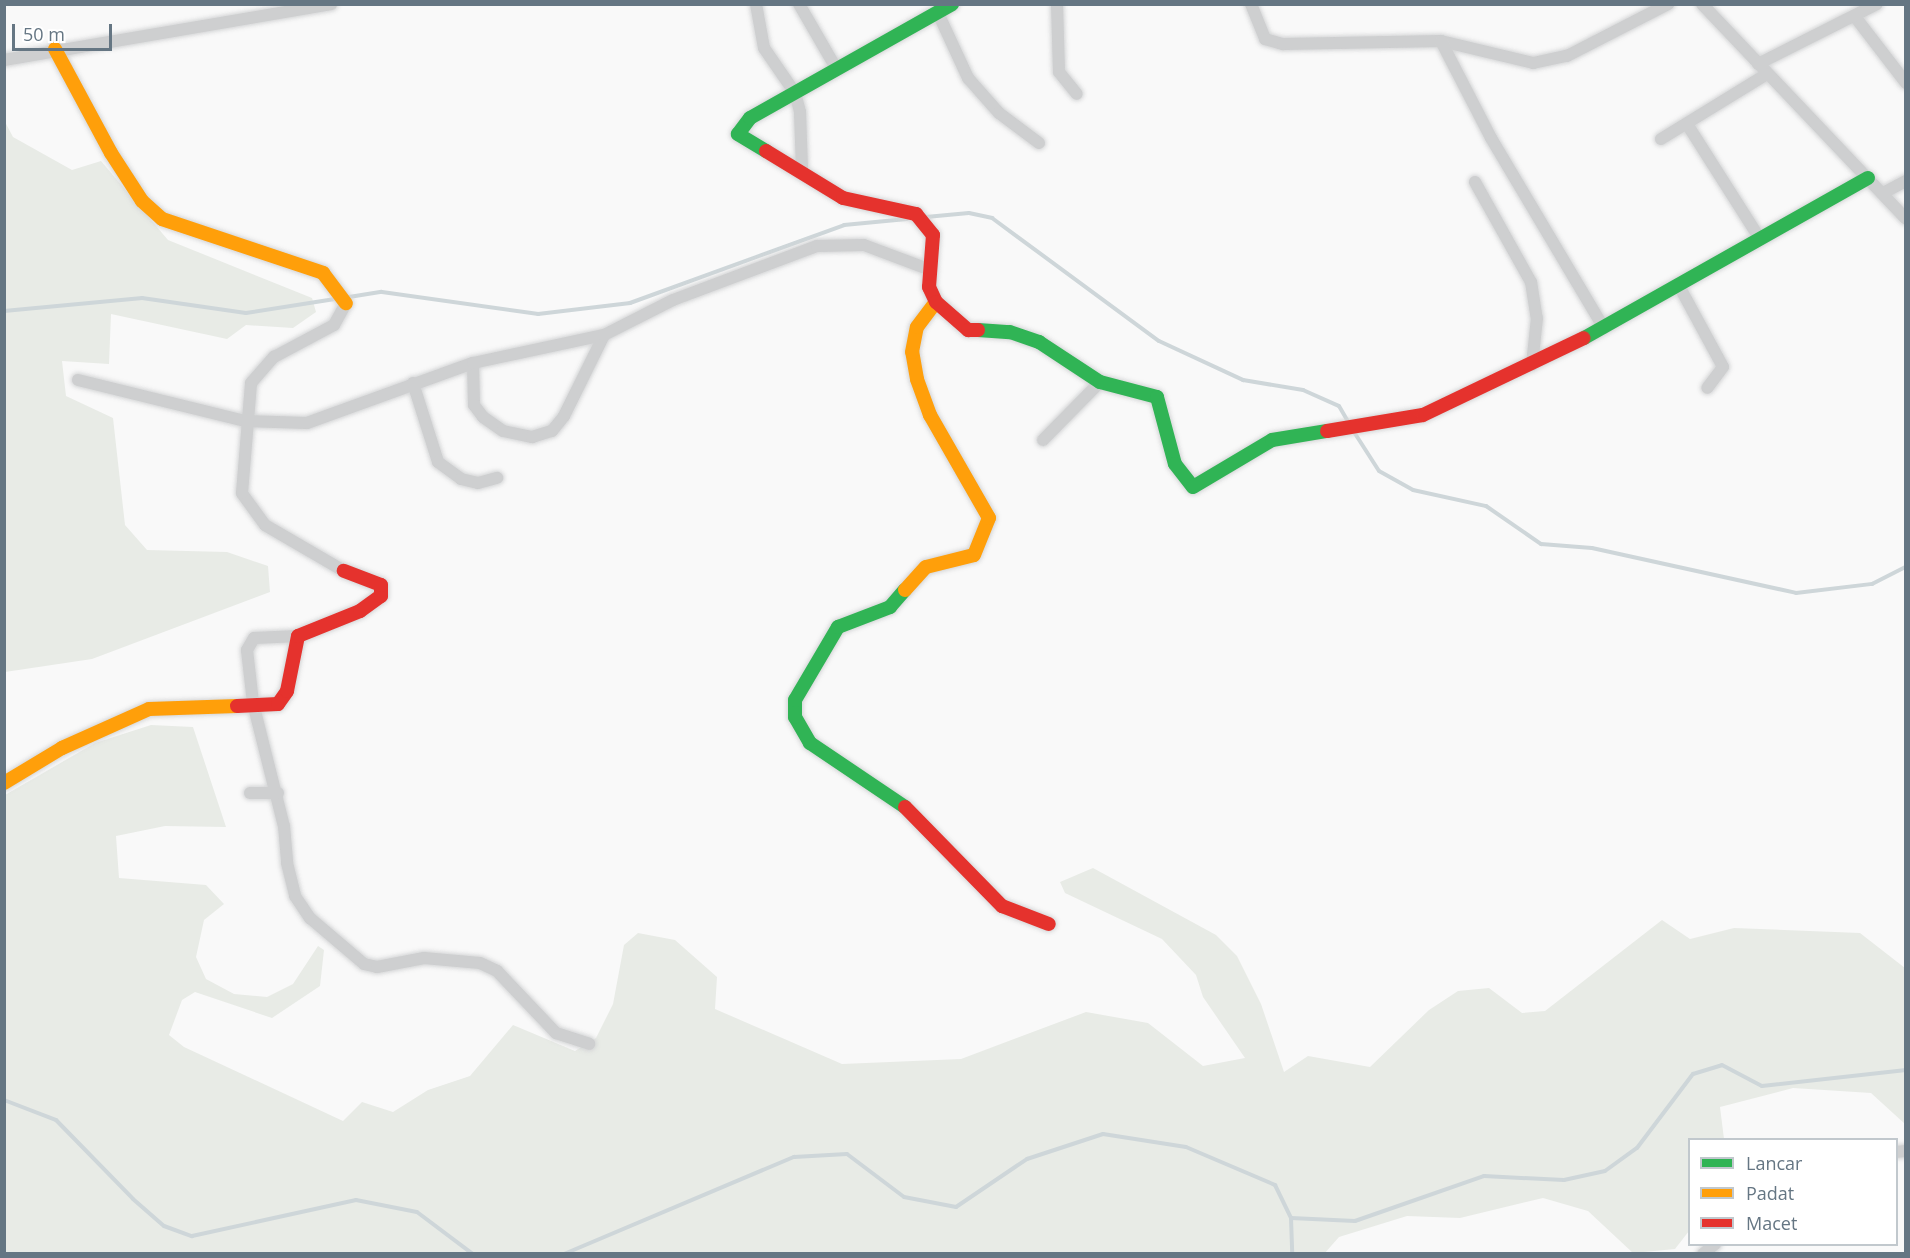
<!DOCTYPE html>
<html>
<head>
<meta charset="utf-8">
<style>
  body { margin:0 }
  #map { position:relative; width:1910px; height:1258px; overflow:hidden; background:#f9f9f9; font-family:"Open Sans",sans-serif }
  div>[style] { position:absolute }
  .green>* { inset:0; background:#e8ebe6 }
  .stream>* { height:4px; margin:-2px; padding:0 2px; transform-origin:2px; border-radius:2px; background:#ced6d9 }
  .roads { filter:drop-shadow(0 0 2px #d5d6d7) drop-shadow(0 0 2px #d5d6d7) }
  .street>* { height:12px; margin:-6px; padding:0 6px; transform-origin:6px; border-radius:6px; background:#cecfd0 }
  .fast>* { height:14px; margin:-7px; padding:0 7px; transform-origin:7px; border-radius:7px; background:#30b455 }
  .slow>* { height:14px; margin:-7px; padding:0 7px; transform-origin:7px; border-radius:7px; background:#ff9f0a }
  .jam>* { height:14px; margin:-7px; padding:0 7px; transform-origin:7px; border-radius:7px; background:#e5322d }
  span { translate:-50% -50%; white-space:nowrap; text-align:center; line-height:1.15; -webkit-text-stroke:6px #fff; paint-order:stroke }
  .frame { position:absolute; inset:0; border:6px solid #657683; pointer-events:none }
  .legend { position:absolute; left:1688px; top:1138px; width:210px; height:108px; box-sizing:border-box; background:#fff; border:2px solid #c1c8cd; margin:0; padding:8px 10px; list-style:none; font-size:18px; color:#657683 }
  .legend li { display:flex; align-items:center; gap:12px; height:30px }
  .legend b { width:30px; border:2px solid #c1c8cd }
  .scale { position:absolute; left:12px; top:24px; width:100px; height:27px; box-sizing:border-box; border:3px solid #657683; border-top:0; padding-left:8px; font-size:18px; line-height:21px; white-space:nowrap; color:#657683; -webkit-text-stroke:4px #fff; paint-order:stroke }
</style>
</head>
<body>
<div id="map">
  <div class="green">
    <div style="clip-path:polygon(4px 120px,13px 137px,72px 170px,101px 161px,168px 240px,312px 298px,316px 312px,293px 328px,246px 325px,227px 339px,111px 314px,109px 364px,62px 361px,66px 396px,113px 418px,125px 525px,147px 550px,227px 552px,268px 566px,270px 592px,92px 659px,5px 672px)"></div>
    <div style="clip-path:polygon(151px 725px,193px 727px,226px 827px,165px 826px,116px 836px,119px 878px,206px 885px,224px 904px,204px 920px,196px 957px,206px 979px,234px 994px,267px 997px,293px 984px,318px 946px,324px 950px,320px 986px,272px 1018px,195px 992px,182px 1000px,169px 1035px,184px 1047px,343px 1121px,362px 1102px,393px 1112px,428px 1090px,470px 1076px,513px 1025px,575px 1051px,596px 1038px,613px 1004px,624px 945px,638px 933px,675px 940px,717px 977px,715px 1009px,842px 1064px,961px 1059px,1086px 1012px,1148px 1023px,1203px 1066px,1245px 1058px,1203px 997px,1196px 975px,1162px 939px,1065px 893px,1060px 882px,1093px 868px,1216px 935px,1237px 956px,1261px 1004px,1284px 1072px,1308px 1056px,1370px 1067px,1429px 1010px,1458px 991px,1489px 988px,1522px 1013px,1545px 1011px,1662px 920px,1690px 939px,1734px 928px,1860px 933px,1905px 968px,1905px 1124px,1871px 1093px,1793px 1088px,1720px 1107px,1724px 1139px,1690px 1140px,1689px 1231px,1675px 1249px,1633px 1253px,1588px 1211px,1543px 1198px,1460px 1218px,1407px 1216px,1339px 1237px,1324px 1254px,5px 1254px,5px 795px,95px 743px)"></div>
  </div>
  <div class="stream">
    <div style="left:926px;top:217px;width:43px;rotate:-5.3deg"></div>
    <div style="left:969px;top:213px;width:24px;rotate:12deg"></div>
    <div style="left:992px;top:218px;width:207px;rotate:36.4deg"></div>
    <div style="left:1159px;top:341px;width:93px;rotate:24.9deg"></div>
    <div style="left:1243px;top:380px;width:61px;rotate:9.5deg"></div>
    <div style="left:1303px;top:390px;width:39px;rotate:24deg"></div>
    <div style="left:1339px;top:406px;width:20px;rotate:60deg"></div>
    <div style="left:349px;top:297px;width:33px;rotate:-9deg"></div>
    <div style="left:382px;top:292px;width:158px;rotate:8deg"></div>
    <div style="left:538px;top:314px;width:93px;rotate:-6.8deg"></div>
    <div style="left:630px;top:303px;width:228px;rotate:-20deg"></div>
    <div style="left:844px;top:225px;width:63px;rotate:-5.4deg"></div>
    <div style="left:4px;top:311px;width:139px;rotate:-5.4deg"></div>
    <div style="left:142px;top:298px;width:105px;rotate:8.2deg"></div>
    <div style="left:246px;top:313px;width:90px;rotate:-8.9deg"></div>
    <div style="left:1354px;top:432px;width:46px;rotate:57.3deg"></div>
    <div style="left:1379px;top:471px;width:39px;rotate:29deg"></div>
    <div style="left:1413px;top:490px;width:75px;rotate:12.4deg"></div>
    <div style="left:1486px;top:506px;width:67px;rotate:34.6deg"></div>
    <div style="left:1541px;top:544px;width:51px;rotate:4.5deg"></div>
    <div style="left:1592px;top:548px;width:209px;rotate:12.4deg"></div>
    <div style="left:1796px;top:593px;width:77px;rotate:-6.8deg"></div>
    <div style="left:1872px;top:584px;width:38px;rotate:-27deg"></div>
    <div style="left:4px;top:1100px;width:56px;rotate:21deg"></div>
    <div style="left:56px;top:1120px;width:110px;rotate:45.7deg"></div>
    <div style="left:133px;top:1199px;width:41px;rotate:41.1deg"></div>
    <div style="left:164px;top:1226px;width:30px;rotate:20deg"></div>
    <div style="left:192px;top:1236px;width:168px;rotate:-12.4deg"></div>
    <div style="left:356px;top:1200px;width:62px;rotate:11.1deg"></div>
    <div style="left:417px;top:1212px;width:70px;rotate:36.9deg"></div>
    <div style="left:1291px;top:1218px;width:64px;rotate:2.7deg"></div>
    <div style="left:1355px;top:1221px;width:137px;rotate:-19.2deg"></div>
    <div style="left:1484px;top:1176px;width:80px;rotate:2.9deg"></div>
    <div style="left:1564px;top:1180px;width:42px;rotate:-12.4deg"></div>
    <div style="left:1605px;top:1171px;width:39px;rotate:-36deg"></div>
    <div style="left:1637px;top:1148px;width:93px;rotate:-52.9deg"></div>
    <div style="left:1693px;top:1074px;width:30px;rotate:-17deg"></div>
    <div style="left:1722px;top:1065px;width:45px;rotate:27.7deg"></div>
    <div style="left:1762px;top:1086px;width:145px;rotate:-6.3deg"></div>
    <div style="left:564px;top:1254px;width:250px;rotate:-22.9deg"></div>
    <div style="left:794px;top:1157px;width:53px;rotate:-3.2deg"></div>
    <div style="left:847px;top:1154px;width:71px;rotate:37deg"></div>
    <div style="left:904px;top:1197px;width:53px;rotate:10.9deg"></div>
    <div style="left:956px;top:1207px;width:86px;rotate:-34.1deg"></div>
    <div style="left:1027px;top:1159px;width:80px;rotate:-18.2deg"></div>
    <div style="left:1103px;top:1134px;width:84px;rotate:8.9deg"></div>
    <div style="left:1186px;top:1147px;width:97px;rotate:23.1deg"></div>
    <div style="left:1275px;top:1185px;width:37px;rotate:64deg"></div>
    <div style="left:1291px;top:1218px;width:36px;rotate:88deg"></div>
  </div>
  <div class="roads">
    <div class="street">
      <div style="left:756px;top:4px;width:45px;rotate:79.7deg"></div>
      <div style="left:764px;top:48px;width:55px;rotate:55.4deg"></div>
      <div style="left:795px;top:93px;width:20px;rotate:75deg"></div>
      <div style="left:800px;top:112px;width:58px;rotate:88deg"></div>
      <div style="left:799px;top:4px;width:74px;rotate:60deg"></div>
      <div style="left:1057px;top:4px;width:68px;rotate:88.3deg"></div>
      <div style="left:1059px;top:72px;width:28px;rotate:51deg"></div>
      <div style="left:1251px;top:4px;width:38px;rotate:68deg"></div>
      <div style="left:1265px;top:39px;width:19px;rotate:16deg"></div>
      <div style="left:1283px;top:44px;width:158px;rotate:-1.1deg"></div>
      <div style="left:1441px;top:41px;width:95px;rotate:13.4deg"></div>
      <div style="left:1533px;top:63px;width:35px;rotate:-12deg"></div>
      <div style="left:1567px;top:56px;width:114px;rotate:-27.2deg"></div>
      <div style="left:1702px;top:4px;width:296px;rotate:46.5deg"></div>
      <div style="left:938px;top:13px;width:72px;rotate:65.2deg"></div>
      <div style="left:968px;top:78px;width:47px;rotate:48.5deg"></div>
      <div style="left:999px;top:113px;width:50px;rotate:36.9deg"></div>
      <div style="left:1856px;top:18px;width:82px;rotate:52.4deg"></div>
      <div style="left:1441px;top:41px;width:109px;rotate:62.7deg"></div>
      <div style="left:1491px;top:138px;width:221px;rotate:59.3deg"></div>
      <div style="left:4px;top:60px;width:332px;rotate:-9.7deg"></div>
      <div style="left:1758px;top:64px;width:133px;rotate:-26.8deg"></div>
      <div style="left:1687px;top:124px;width:136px;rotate:57.6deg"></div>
      <div style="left:1661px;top:139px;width:124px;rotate:-31.5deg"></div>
      <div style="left:1475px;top:182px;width:115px;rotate:60.8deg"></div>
      <div style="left:1531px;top:282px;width:36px;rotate:81deg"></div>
      <div style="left:1537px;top:318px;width:47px;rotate:96.1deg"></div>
      <div style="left:1885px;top:192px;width:24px;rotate:-28deg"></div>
      <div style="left:1678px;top:284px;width:94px;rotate:61.5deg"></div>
      <div style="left:1723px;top:367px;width:26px;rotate:127deg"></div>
      <div style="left:473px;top:363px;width:42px;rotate:88.6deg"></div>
      <div style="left:474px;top:405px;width:15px;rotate:53deg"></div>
      <div style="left:483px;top:417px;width:24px;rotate:35deg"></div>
      <div style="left:503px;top:431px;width:30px;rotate:12deg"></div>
      <div style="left:532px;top:437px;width:21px;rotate:-17deg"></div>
      <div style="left:552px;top:431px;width:19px;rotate:-51deg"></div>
      <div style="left:564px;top:416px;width:90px;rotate:-63.7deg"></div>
      <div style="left:78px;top:380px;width:172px;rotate:13.8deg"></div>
      <div style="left:245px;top:421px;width:62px;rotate:1.8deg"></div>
      <div style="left:307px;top:423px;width:177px;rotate:-19.9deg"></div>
      <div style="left:473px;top:363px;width:134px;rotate:-12.1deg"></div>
      <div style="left:604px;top:335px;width:77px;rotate:-26.9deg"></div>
      <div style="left:673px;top:300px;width:154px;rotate:-20.6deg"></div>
      <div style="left:817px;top:246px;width:47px;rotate:-1.2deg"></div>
      <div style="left:864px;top:245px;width:68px;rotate:20.6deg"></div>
      <div style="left:413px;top:383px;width:83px;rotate:72.4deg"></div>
      <div style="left:438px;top:462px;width:29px;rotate:36deg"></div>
      <div style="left:461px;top:479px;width:17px;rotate:13deg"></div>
      <div style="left:478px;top:483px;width:20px;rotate:-15deg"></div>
      <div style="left:1043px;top:440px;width:81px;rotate:-45.5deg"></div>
      <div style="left:344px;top:571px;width:91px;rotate:-149.8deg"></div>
      <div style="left:265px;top:525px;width:39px;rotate:-126deg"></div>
      <div style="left:242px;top:493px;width:110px;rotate:-85.3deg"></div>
      <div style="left:251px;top:383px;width:35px;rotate:-49deg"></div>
      <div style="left:274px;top:357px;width:68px;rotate:-28.1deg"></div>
      <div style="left:334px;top:325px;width:25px;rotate:-61deg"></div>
      <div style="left:298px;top:636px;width:44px;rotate:177.4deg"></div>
      <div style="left:254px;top:638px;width:14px;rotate:120deg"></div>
      <div style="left:247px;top:650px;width:53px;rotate:83.5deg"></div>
      <div style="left:253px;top:703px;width:127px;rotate:75.9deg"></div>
      <div style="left:284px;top:826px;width:37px;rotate:85deg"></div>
      <div style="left:287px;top:863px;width:34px;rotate:76deg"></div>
      <div style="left:295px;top:896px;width:27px;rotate:56deg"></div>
      <div style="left:310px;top:918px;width:71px;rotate:40.4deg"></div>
      <div style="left:364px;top:964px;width:13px;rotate:13deg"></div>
      <div style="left:377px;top:967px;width:48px;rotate:-10.8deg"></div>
      <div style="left:424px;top:958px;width:56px;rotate:5.1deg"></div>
      <div style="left:480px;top:963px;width:19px;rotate:25deg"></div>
      <div style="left:497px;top:971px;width:86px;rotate:46.4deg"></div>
      <div style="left:556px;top:1033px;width:35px;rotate:18deg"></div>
      <div style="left:250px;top:793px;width:28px"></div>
      <div style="left:1896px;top:1152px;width:10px;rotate:-6deg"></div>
      <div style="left:1703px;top:1254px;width:16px;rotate:-40deg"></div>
    </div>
    <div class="fast">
      <div style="left:766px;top:151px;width:33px;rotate:-149deg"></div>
      <div style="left:738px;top:134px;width:20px;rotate:-53deg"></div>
      <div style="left:750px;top:118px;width:232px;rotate:-29.4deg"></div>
      <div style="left:978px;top:330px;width:32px;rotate:4deg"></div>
      <div style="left:1010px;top:332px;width:31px;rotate:19deg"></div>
      <div style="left:1039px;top:342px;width:73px;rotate:33.3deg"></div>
      <div style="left:1100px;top:382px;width:59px;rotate:14.7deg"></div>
      <div style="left:1157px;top:397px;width:69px;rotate:75deg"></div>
      <div style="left:1175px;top:464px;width:29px;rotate:52deg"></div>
      <div style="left:1193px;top:487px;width:92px;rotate:-30.7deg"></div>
      <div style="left:1272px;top:440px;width:56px;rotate:-9.3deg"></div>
      <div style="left:1584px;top:338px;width:326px;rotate:-29.4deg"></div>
      <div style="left:905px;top:807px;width:115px;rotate:-146deg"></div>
      <div style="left:810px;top:743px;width:30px;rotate:-120deg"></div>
      <div style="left:795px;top:717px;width:17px;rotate:-90deg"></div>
      <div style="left:795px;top:700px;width:85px;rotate:-59.5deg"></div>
      <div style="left:838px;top:627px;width:56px;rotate:-21deg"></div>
      <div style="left:890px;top:607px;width:23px;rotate:-49deg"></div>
    </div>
    <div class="slow">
      <div style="left:55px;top:49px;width:118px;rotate:61.7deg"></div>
      <div style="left:111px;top:153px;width:57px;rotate:57.1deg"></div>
      <div style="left:142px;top:201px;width:27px;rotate:42deg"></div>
      <div style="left:162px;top:219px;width:170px;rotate:18.5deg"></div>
      <div style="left:323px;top:273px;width:38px;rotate:53deg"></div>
      <div style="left:905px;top:590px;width:31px;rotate:-48deg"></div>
      <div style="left:926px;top:567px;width:49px;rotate:-14deg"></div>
      <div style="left:974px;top:555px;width:40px;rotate:-68deg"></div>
      <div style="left:989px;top:518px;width:119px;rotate:-119.8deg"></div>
      <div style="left:930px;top:415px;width:38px;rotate:-110deg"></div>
      <div style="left:917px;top:379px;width:27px;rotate:-100deg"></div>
      <div style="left:912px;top:352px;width:25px;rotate:-79deg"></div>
      <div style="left:917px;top:327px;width:31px;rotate:-53deg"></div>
      <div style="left:4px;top:783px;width:68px;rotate:-31.1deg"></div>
      <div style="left:62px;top:748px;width:95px;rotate:-24.1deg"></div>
      <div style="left:149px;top:709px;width:88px;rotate:-2deg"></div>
    </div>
    <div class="jam">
      <div style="left:766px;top:151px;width:90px;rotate:31.4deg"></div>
      <div style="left:843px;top:198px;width:75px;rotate:12.4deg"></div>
      <div style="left:916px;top:214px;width:27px;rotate:51deg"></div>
      <div style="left:933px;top:235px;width:52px;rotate:94.4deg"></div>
      <div style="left:929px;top:287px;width:17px;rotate:65deg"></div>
      <div style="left:936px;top:302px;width:43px;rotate:41.2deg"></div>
      <div style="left:968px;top:330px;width:10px"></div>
      <div style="left:1327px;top:431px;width:97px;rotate:-9.5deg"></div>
      <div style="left:1423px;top:415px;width:178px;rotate:-25.6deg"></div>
      <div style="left:237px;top:706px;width:41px;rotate:-2.8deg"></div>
      <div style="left:278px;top:704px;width:16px;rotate:-55deg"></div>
      <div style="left:287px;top:691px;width:56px;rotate:-78.7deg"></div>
      <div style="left:298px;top:636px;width:67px;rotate:-22deg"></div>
      <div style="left:360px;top:611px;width:26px;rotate:-36deg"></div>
      <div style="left:381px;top:596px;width:11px;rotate:-90deg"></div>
      <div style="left:381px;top:585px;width:40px;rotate:-159deg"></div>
      <div style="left:905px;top:807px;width:139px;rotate:45.6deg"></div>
      <div style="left:1002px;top:906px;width:50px;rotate:21deg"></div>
    </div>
  </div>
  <div class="frame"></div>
  <ul class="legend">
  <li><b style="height:8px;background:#30b455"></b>Lancar</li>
  <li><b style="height:8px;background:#ff9f0a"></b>Padat</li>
  <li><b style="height:8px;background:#e5322d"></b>Macet</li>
  </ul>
  <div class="scale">50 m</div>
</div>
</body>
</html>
